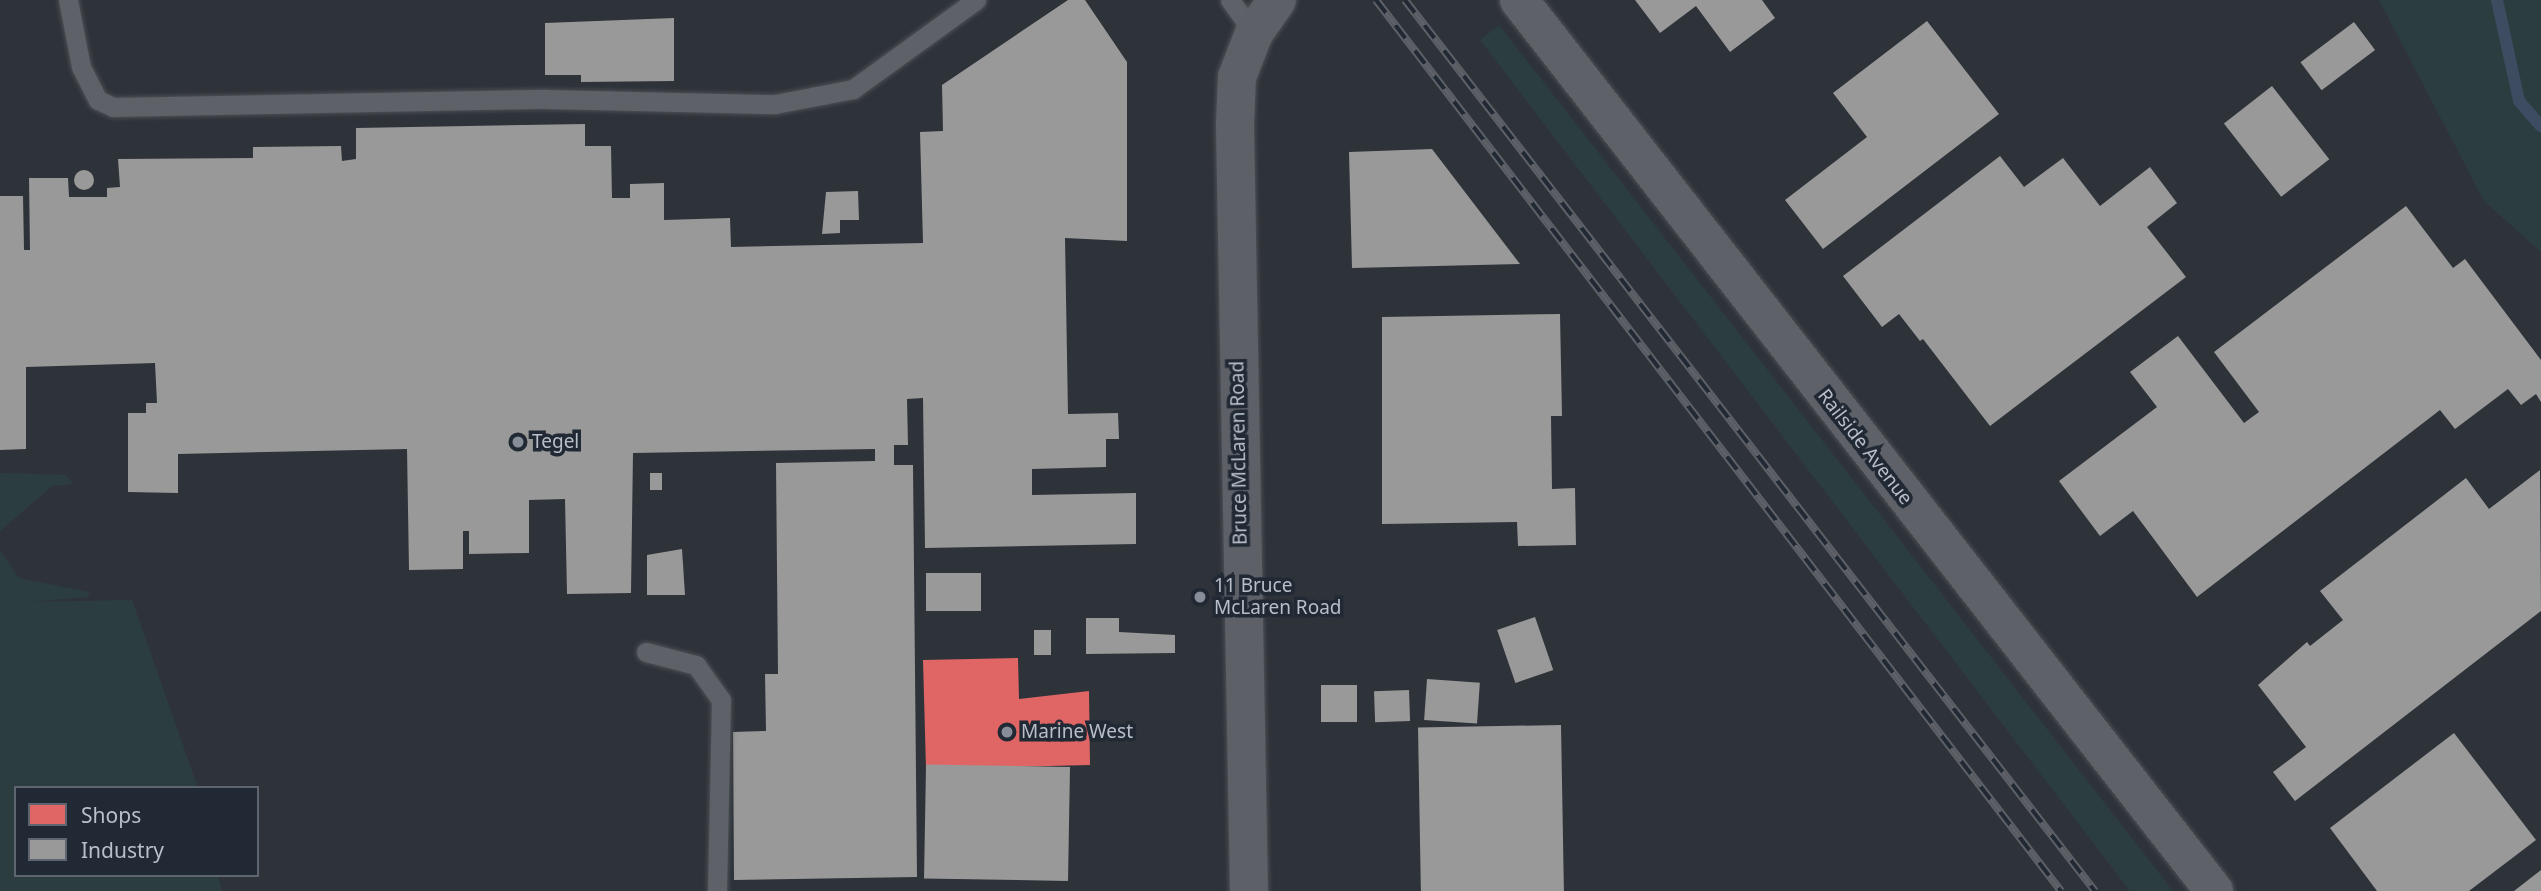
<!DOCTYPE html>
<html>
<head>
<meta charset="utf-8">
<style>
  body { margin:0 }
  #map { position:relative; width:2541px; height:891px; overflow:hidden; background:#2e333a; font-family:"Noto Sans",sans-serif }
  div>[style] { position:absolute }
  .green>* { inset:0; background:#2c3d40 }
  .shops>* { inset:0; background:#e06666 }
  .industry>* { inset:0; background:#999; transform-origin:0 0 }
  .round { border-radius:50% }
  .stream>* { height:12px; margin:-6px; padding:0 6px; transform-origin:6px; border-radius:6px; background:#3e4c62 }
  .roads { filter:drop-shadow(0 0 2px #4c4f54) drop-shadow(0 0 2px #4c4f54) }
  .service>* { height:19px; margin:-9.5px; padding:0 9.5px; transform-origin:9.5px; border-radius:9.5px; background:#5e6168 }
  .minor>* { height:38px; margin:-19px; padding:0 19px; transform-origin:19px; border-radius:19px; background:#5e6168 }
  .secondary>* { height:38px; margin:-19px; padding:0 19px; transform-origin:19px; border-radius:19px; background:#5d6067 }
  .rail>* { height:8px; margin-top:-4px; transform-origin:0; background:repeating-linear-gradient(90deg,#212934 0 16px,#5d6066 0 32px); box-sizing:border-box; border-block:2px solid #5d6066 }
  .dots>* { width:19px; height:19px; translate:-50% -50%; box-sizing:border-box; border:4px solid #212934; border-radius:50% }
  span { translate:-50% -50%; white-space:nowrap; text-align:center; line-height:1.15; -webkit-text-stroke:7px #212934; paint-order:stroke }
  .poi-label { font-size:19px; color:#b9bfc9 }
  .left { translate:0 -50%; text-align:left }
  .street-label { font-size:19px; color:#b9bfc9 }
  .legend { position:absolute; left:14px; top:786px; width:245px; height:91px; box-sizing:border-box; background:#212934; border:2px solid #5e6570; margin:0; padding:9px 12px; list-style:none; font-size:21px; color:#b9bfc9 }
  .legend li { display:flex; align-items:center; gap:14px; height:35px }
  .legend b { width:35px; border:2px solid #5e6570 }
</style>
</head>
<body>
<div id="map">
  <div class="green">
    <div style="clip-path:polygon(2379px 0,2541px 0,2541px 252px,2484px 201px)"></div>
    <div style="clip-path:polygon(1499px 25px,2173px 891px,2130px 891px,1480px 40px)"></div>
    <div style="clip-path:polygon(0 473px,65px 475px,74px 484px,52px 486px,0 531px)"></div>
    <div style="clip-path:polygon(0 550px,19px 578px,90px 592px,87px 597px,29px 602px,132px 600px,198px 788px,16px 788px,16px 875px,218px 875px,222px 891px,0 891px)"></div>
  </div>
  <div class="shops">
    <div style="clip-path:polygon(1018px 658px,1019px 699px,1089px 691px,1090px 765px,926px 769px,923px 660px)"></div>
  </div>
  <div class="industry">
    <div style="clip-path:polygon(1068px 0,1085px 0,1127px 62px,1127px 241px,1065px 238px,1068px 414px,1118px 413px,1119px 439px,1106px 439px,1106px 467px,1032px 469px,1032px 495px,1136px 493px,1136px 544px,925px 548px,923px 398px,907px 399px,908px 445px,894px 445px,894px 465px,913px 465px,917px 877px,734px 880px,733px 732px,766px 731px,765px 674px,778px 674px,776px 463px,875px 461px,875px 449px,633px 453px,631px 593px,567px 594px,565px 499px,529px 500px,529px 553px,469px 554px,469px 531px,463px 531px,463px 569px,409px 570px,407px 449px,178px 454px,178px 493px,128px 492px,128px 413px,146px 413px,146px 403px,157px 403px,155px 363px,26px 367px,26px 449px,0 450px,0 196px,23px 196px,24px 250px,30px 250px,29px 178px,68px 178px,69px 197px,107px 197px,107px 188px,120px 187px,118px 159px,253px 158px,253px 147px,341px 146px,342px 161px,356px 159px,356px 128px,585px 124px,585px 146px,611px 146px,612px 198px,630px 198px,630px 184px,664px 183px,664px 220px,730px 218px,731px 247px,923px 243px,920px 132px,943px 131px,942px 85px)"></div>
    <div style="clip-path:polygon(1635px 0,1762px 0,1775px 18px,1730px 52px,1696px 6px,1660px 33px)"></div>
    <div style="clip-path:polygon(674px 18px,674px 81px,581px 82px,581px 75px,545px 75px,545px 23px)"></div>
    <div style="clip-path:polygon(1927px 21px,1999px 114px,1823px 249px,1785px 200px,1867px 137px,1833px 93px)"></div>
    <div style="left:2354px;top:22px;width:35px;height:67px;rotate:53deg"></div>
    <div style="left:2272px;top:86px;width:93px;height:61px;rotate:52deg"></div>
    <div style="clip-path:polygon(1432px 149px,1520px 264px,1352px 268px,1349px 152px)"></div>
    <div style="clip-path:polygon(2000px 156px,2024px 187px,2063px 158px,2100px 206px,2150px 167px,2177px 203px,2147px 227px,2186px 277px,1990px 426px,1923px 339px,1920px 341px,1899px 314px,1882px 327px,1843px 276px)"></div>
    <div class="round" style="left:74px;top:170px;width:20px;height:20px"></div>
    <div style="clip-path:polygon(858px 191px,859px 220px,840px 220px,840px 233px,822px 234px,826px 192px)"></div>
    <div style="clip-path:polygon(2406px 206px,2453px 268px,2465px 259px,2541px 360px,2541px 402px,2536px 394px,2521px 405px,2508px 389px,2455px 429px,2440px 410px,2197px 597px,2133px 511px,2100px 536px,2059px 481px,2157px 407px,2130px 372px,2178px 336px,2244px 423px,2259px 412px,2214px 352px)"></div>
    <div style="clip-path:polygon(1560px 314px,1562px 416px,1551px 416px,1552px 489px,1575px 488px,1576px 545px,1518px 546px,1517px 522px,1382px 524px,1382px 317px)"></div>
    <div style="clip-path:polygon(2540px 470px,2541px 611px,2295px 801px,2273px 772px,2306px 747px,2258px 685px,2307px 642px,2310px 646px,2343px 620px,2320px 591px,2466px 478px,2489px 509px)"></div>
    <div style="left:662px;top:473px;width:17px;height:12px;rotate:90deg"></div>
    <div style="clip-path:polygon(682px 549px,685px 595px,647px 595px,647px 555px)"></div>
    <div style="left:981px;top:573px;width:38px;height:55px;rotate:90deg"></div>
    <div style="left:1535px;top:617px;width:56px;height:40px;rotate:71deg"></div>
    <div style="clip-path:polygon(1086px 618px,1119px 618px,1119px 632px,1175px 635px,1175px 653px,1086px 654px)"></div>
    <div style="left:1034px;top:630px;width:17px;height:25px"></div>
    <div style="left:1427px;top:679px;width:53px;height:41px;rotate:4deg"></div>
    <div style="left:1321px;top:685px;width:36px;height:37px"></div>
    <div style="left:1409px;top:690px;width:31px;height:35px;rotate:88deg"></div>
    <div style="left:1561px;top:725px;width:166px;height:143px;rotate:89deg"></div>
    <div style="clip-path:polygon(2454px 733px,2536px 840px,2469px 891px,2377px 891px,2330px 828px)"></div>
    <div style="left:1070px;top:767px;width:114px;height:144px;rotate:91deg"></div>
    <div style="clip-path:polygon(2541px 870px,2541px 891px,2514px 891px)"></div>
  </div>
  <div class="stream">
    <div style="left:2497px;top:0;width:103px;rotate:77.7deg"></div>
    <div style="left:2519px;top:101px;width:33px;rotate:49deg"></div>
  </div>
  <div class="roads">
    <div class="service">
      <div style="left:68px;top:0;width:68px;rotate:79deg"></div>
      <div style="left:81px;top:67px;width:37px;rotate:63deg"></div>
      <div style="left:98px;top:100px;width:17px;rotate:25deg"></div>
      <div style="left:113px;top:107px;width:433px;rotate:-1.1deg"></div>
      <div style="left:546px;top:99px;width:229px;rotate:1.3deg"></div>
      <div style="left:775px;top:104px;width:79px;rotate:-10.9deg"></div>
      <div style="left:853px;top:89px;width:152px;rotate:-35.9deg"></div>
      <div style="left:1230px;top:0;width:41px;rotate:54deg"></div>
      <div style="left:646px;top:652px;width:52px;rotate:14.6deg"></div>
      <div style="left:696px;top:665px;width:43px;rotate:54.5deg"></div>
      <div style="left:721px;top:700px;width:191px;rotate:91.2deg"></div>
    </div>
    <div class="minor">
      <div style="left:1519px;top:0;width:1130px;rotate:52.04deg"></div>
    </div>
    <div class="secondary">
      <div style="left:1249px;top:891px;width:767px;rotate:-91.05deg"></div>
      <div style="left:1235px;top:124px;width:47px;rotate:-87.6deg"></div>
      <div style="left:1237px;top:77px;width:47px;rotate:-68.9deg"></div>
      <div style="left:1254px;top:33px;width:40px;rotate:-55.1deg"></div>
    </div>
  </div>
  <div class="rail">
    <div style="left:1376px;top:0;width:1124px;rotate:52.45deg"></div>
    <div style="left:1405px;top:0;width:1127px;rotate:52.25deg"></div>
  </div>
  <div class="dots">
    <div style="left:518px;top:442px;background:#888e97"></div>
    <div style="left:1200px;top:597px;background:#888e97"></div>
    <div style="left:1007px;top:732px;background:#888e97"></div>
  </div>
  <div class="poi-label">
    <span class="left" style="left:532px;top:442px">Tegel</span>
    <span class="left" style="left:1214px;top:597px">11 Bruce<br>McLaren Road</span>
    <span class="left" style="left:1021px;top:732px">Marine West</span>
  </div>
  <div class="street-label">
    <span style="left:1865px;top:447px;rotate:52deg">Railside Avenue</span>
    <span style="left:1239px;top:453px;rotate:-91deg">Bruce McLaren Road</span>
  </div>
  <ul class="legend">
  <li><b style="height:19px;background:#e06666"></b>Shops</li>
  <li><b style="height:19px;background:#999"></b>Industry</li>
  </ul>
</div>
</body>
</html>
